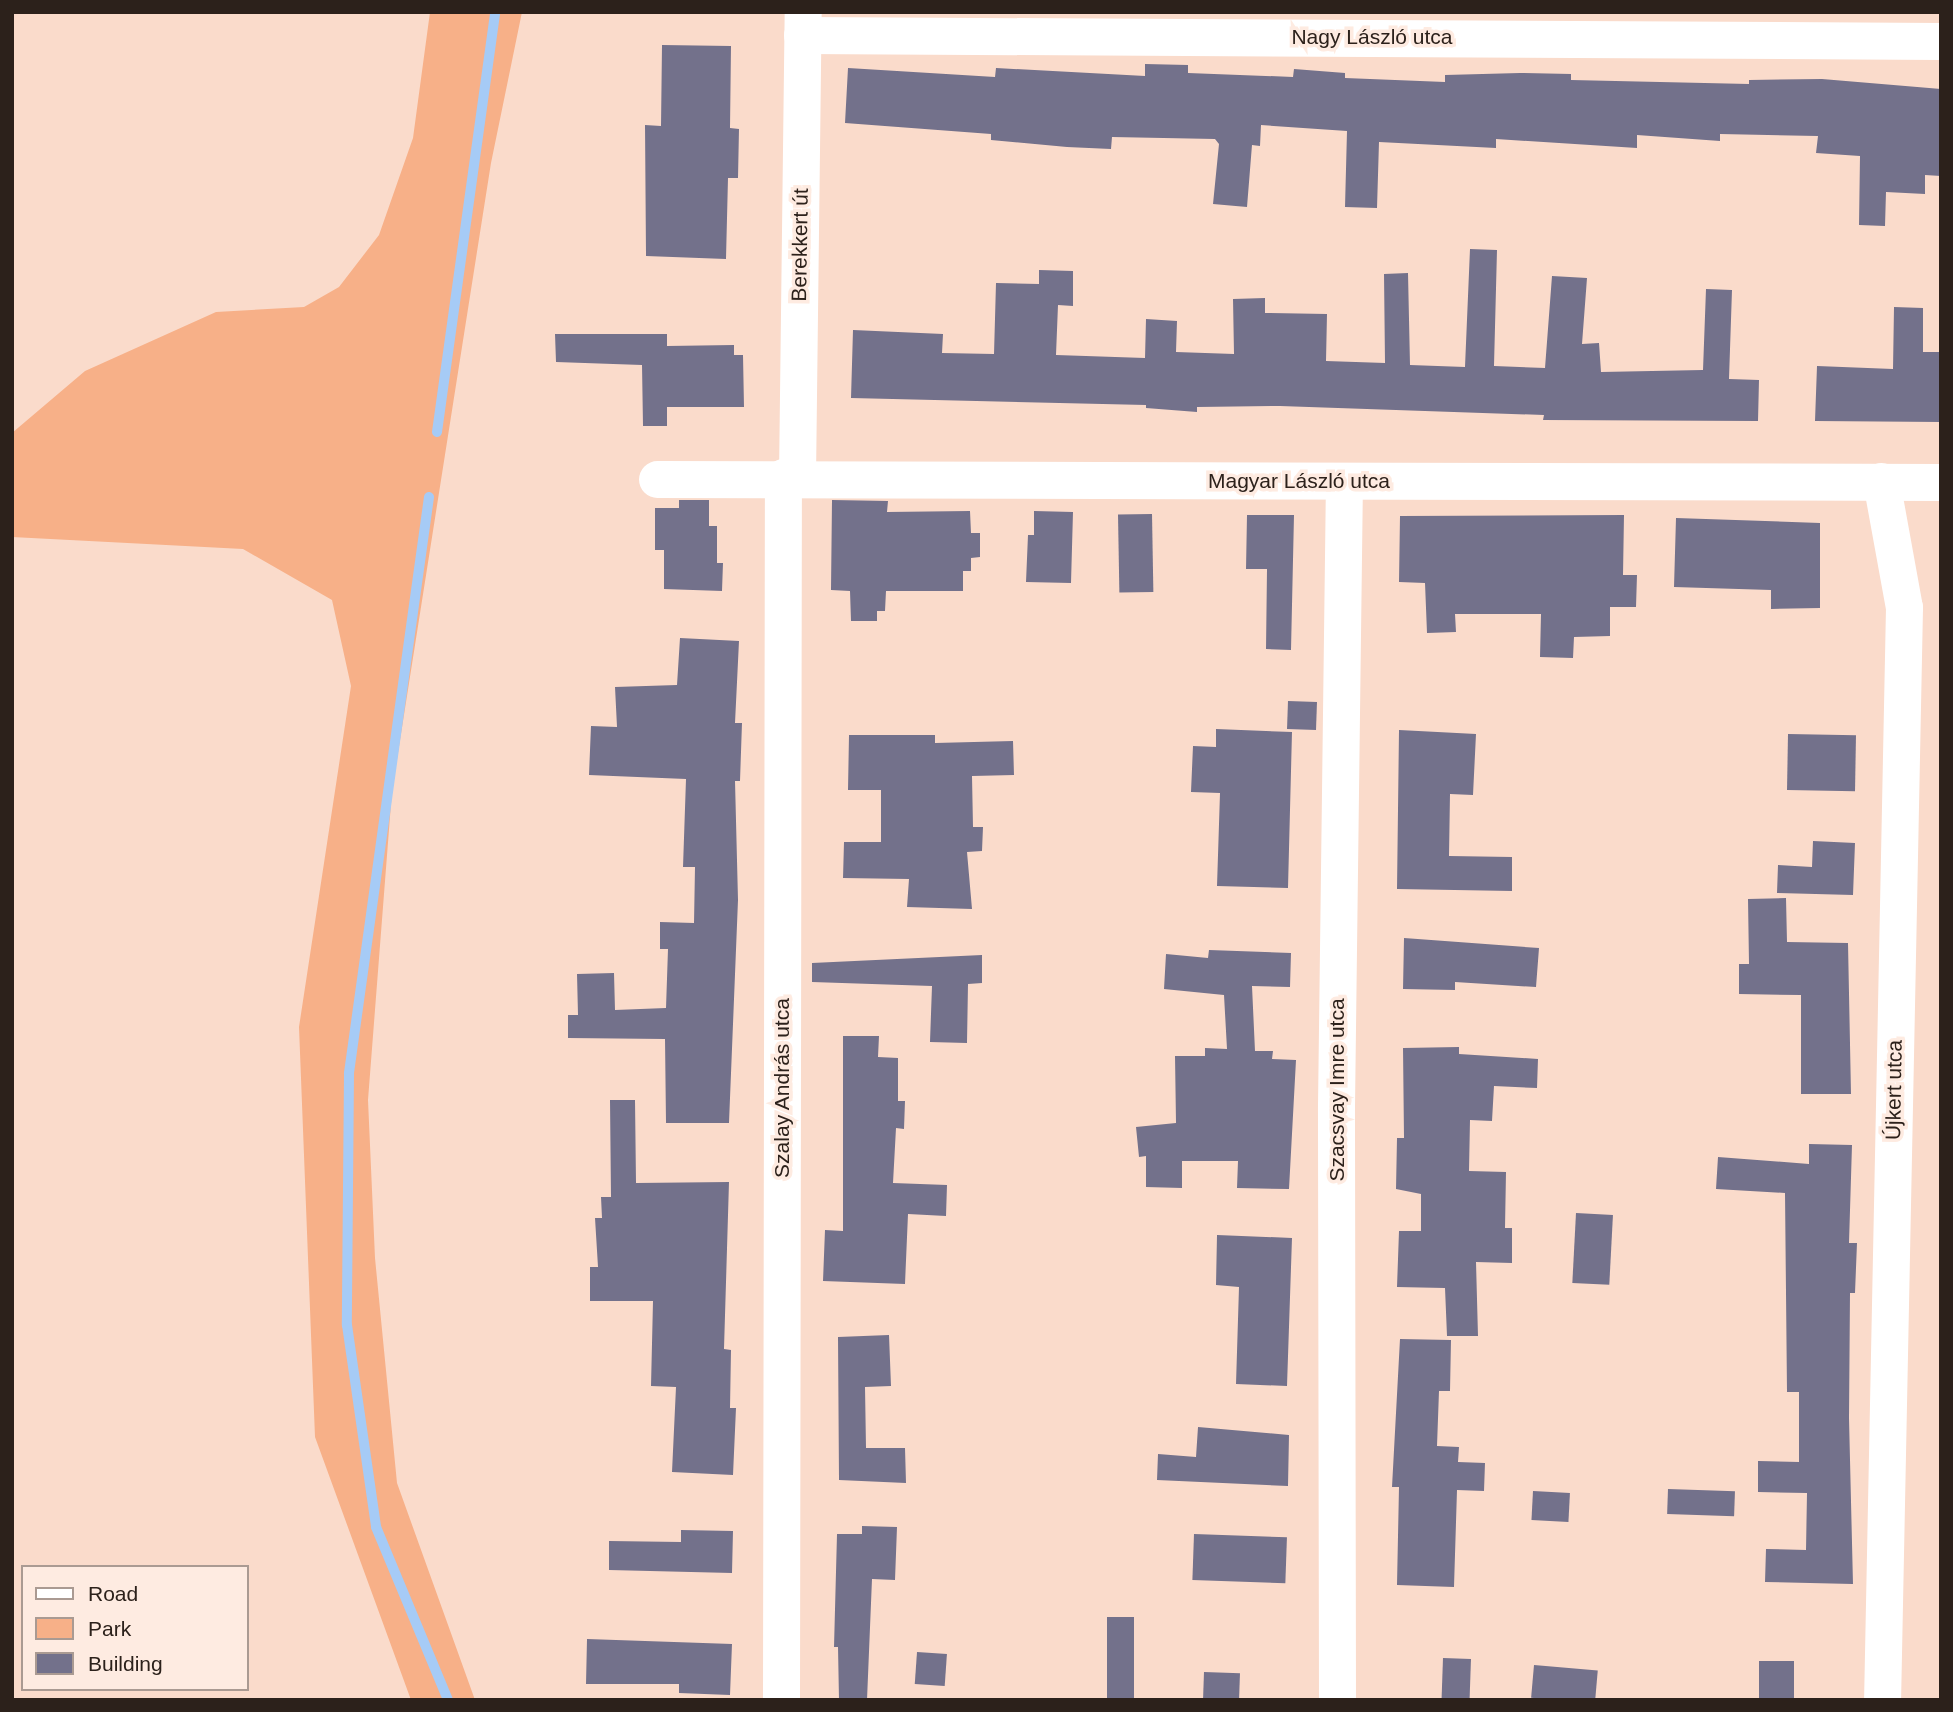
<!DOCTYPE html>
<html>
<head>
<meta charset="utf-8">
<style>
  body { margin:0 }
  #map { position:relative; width:1953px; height:1712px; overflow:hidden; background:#fadbcb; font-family:Arial,sans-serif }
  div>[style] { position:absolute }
  .green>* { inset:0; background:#f7b088 }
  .stream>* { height:10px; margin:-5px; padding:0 5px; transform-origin:5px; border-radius:5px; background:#a6cbf6 }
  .building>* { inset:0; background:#73718b; transform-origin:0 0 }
  .street>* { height:37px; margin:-18.5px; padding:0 18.5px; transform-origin:18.5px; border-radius:18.5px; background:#fff }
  span { translate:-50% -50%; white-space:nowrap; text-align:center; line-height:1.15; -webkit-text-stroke:7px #feebe1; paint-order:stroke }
  .street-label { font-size:21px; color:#2c211b }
  .frame { position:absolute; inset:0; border:14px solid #2c211b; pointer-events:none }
  .legend { position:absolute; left:21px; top:1565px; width:228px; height:126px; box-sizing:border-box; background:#feebe1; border:2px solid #aa9a92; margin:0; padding:9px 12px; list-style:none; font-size:21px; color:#2c211b }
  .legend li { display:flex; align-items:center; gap:14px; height:35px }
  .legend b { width:35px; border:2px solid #aa9a92 }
</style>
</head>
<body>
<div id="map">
  <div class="green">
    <div style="clip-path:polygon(430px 12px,522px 12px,491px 163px,392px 791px,368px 1100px,375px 1258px,397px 1483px,475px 1700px,411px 1700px,315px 1437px,299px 1027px,351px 686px,332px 600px,243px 549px,12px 537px,12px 433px,85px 371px,216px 312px,304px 307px,339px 287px,379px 235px,413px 138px)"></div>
  </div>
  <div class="stream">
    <div style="left:437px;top:432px;width:424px;rotate:-82.1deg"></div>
    <div style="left:429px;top:497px;width:582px;rotate:97.91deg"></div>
    <div style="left:349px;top:1073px;width:252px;rotate:90.5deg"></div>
    <div style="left:347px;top:1325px;width:204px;rotate:81.8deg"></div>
    <div style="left:376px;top:1527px;width:187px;rotate:67.4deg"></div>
  </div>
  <div class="building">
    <div style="clip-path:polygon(662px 45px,731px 46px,730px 128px,739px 129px,738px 178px,728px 178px,726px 259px,646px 256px,645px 125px,661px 126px)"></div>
    <div style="clip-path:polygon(1145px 64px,1188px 65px,1188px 73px,1293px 77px,1294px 69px,1345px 73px,1345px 78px,1445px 82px,1445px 75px,1520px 73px,1571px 74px,1571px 80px,1749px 84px,1749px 80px,1822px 79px,1941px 89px,1941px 176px,1925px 175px,1925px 194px,1886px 192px,1885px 226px,1859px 225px,1860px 156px,1816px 153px,1818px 136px,1720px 134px,1720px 141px,1637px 135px,1637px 148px,1496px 139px,1496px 148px,1379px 142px,1377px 208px,1345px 207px,1347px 131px,1261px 125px,1260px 146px,1252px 145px,1247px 207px,1213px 204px,1219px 144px,1215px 139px,1112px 137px,1111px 149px,1067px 147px,991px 140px,991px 134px,845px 123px,848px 68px,995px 77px,996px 68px,1145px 76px)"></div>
    <div style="clip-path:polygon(1470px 249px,1497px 250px,1494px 366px,1545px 368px,1552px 276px,1587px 278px,1582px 344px,1599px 343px,1601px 372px,1703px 370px,1706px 289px,1732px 290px,1729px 379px,1759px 380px,1758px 421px,1543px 420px,1544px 415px,1280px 406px,1197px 407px,1197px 412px,1146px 408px,1146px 405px,851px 398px,853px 330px,943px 334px,942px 353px,994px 354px,996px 283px,1039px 284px,1039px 270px,1073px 271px,1073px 306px,1058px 305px,1056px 355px,1145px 358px,1146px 319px,1177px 321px,1176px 352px,1234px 354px,1233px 299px,1265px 298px,1265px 313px,1327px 314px,1326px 361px,1385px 363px,1384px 274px,1408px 273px,1410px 365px,1465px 367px)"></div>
    <div style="clip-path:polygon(1894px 307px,1923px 308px,1923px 352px,1941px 352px,1941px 422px,1815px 421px,1817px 366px,1893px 369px)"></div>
    <div style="clip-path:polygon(555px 334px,667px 334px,667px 346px,734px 345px,734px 355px,743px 355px,744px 407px,667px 407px,667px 426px,643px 426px,642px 365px,556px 362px)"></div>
    <div style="clip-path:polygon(679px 500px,709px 500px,709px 526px,717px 526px,717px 563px,723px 563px,722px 591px,664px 589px,664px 550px,655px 550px,655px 508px,679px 508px)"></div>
    <div style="clip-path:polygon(832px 500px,888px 501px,887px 512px,970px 511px,971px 533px,980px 533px,980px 557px,971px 558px,971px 571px,963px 571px,963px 591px,886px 591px,885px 611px,877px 611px,877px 621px,851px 621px,850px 591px,831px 590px)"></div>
    <div style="clip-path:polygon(1034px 511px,1073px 512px,1071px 583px,1026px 582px,1028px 535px,1034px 535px)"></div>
    <div style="left:1152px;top:514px;width:78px;height:34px;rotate:89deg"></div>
    <div style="clip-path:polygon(1247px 515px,1294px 515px,1291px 650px,1266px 649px,1267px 569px,1246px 569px)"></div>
    <div style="clip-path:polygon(1624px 515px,1623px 575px,1637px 575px,1636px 607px,1610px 607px,1610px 636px,1574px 637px,1573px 658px,1540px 657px,1541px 614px,1455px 614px,1456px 632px,1427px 633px,1425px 583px,1399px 582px,1400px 516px)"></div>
    <div style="clip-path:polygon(1676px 518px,1820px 523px,1820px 608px,1771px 609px,1771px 590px,1674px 587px)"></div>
    <div style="clip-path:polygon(680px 638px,739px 641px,735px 723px,742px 723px,740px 781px,735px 781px,738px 900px,729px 1123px,666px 1123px,665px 1039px,568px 1038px,568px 1015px,578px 1015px,577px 974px,614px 973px,615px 1010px,666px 1008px,668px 949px,660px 949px,660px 922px,694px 923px,695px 867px,683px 867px,686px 779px,589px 775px,591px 726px,617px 727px,615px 687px,677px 685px)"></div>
    <div style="left:1288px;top:701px;width:29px;height:28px;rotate:2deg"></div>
    <div style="clip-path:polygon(1216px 729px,1292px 732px,1288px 888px,1217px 886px,1220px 793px,1191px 792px,1193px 746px,1216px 747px)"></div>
    <div style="clip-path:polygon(1399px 730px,1476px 734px,1473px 795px,1450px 794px,1449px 856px,1512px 857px,1512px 891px,1397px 889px)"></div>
    <div style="left:1788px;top:734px;width:68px;height:56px;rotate:1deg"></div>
    <div style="clip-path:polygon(849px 735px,935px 735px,935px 743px,1013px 741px,1014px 775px,972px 776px,973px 827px,983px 827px,982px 851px,967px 852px,972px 909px,907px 907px,909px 879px,843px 878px,844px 842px,881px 842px,881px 790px,848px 790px)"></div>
    <div style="clip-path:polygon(1813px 841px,1855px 843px,1853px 895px,1777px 893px,1778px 865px,1812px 867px)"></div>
    <div style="clip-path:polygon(1786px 898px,1787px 942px,1848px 943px,1851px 1094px,1801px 1094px,1801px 995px,1739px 994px,1739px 964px,1749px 964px,1748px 899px)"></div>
    <div style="clip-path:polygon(1404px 938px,1539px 948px,1536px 987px,1455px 982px,1455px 990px,1403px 989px)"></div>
    <div style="clip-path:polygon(1209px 950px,1291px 953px,1290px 987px,1252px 986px,1255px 1051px,1273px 1051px,1272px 1059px,1296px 1060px,1289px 1189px,1237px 1188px,1238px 1161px,1182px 1161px,1182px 1188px,1146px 1187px,1146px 1156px,1139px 1157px,1136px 1127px,1176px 1123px,1175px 1056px,1205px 1056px,1205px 1048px,1227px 1049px,1224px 995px,1164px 989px,1166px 954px,1208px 958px)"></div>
    <div style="clip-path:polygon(982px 955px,982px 983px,968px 984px,967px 1043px,930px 1042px,932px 986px,812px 982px,812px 963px)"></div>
    <div style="clip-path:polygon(843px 1036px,879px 1036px,878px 1057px,898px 1058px,898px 1101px,905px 1101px,904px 1129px,896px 1128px,893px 1183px,947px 1185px,946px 1216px,908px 1214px,905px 1284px,823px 1281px,825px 1230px,843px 1231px)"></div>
    <div style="clip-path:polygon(1459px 1047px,1459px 1054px,1538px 1059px,1537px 1088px,1494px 1086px,1492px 1121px,1470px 1120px,1469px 1171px,1506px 1172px,1505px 1228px,1512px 1228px,1512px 1263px,1476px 1262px,1478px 1336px,1447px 1336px,1445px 1288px,1397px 1287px,1399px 1231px,1421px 1231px,1421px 1194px,1396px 1189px,1397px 1138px,1404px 1138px,1403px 1048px)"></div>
    <div style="clip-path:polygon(610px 1100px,635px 1100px,636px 1183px,729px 1182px,724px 1349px,731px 1350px,730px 1408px,736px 1408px,733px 1475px,672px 1472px,676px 1387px,651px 1386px,653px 1301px,590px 1301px,590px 1267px,598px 1267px,595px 1218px,602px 1218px,601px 1197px,611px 1197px)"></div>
    <div style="clip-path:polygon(1809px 1144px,1852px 1145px,1849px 1243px,1857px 1243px,1855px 1293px,1850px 1293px,1849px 1418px,1853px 1584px,1765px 1582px,1766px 1549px,1806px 1550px,1807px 1493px,1758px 1492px,1758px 1461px,1799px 1462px,1799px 1392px,1787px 1392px,1785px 1193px,1716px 1189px,1718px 1157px,1809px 1164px)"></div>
    <div style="left:1576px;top:1213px;width:37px;height:70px;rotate:3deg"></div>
    <div style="clip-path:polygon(1217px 1235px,1292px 1238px,1287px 1386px,1236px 1384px,1239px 1287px,1216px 1285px)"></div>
    <div style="clip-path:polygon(889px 1335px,891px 1386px,865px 1387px,866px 1448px,905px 1448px,906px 1483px,839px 1480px,838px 1337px)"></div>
    <div style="clip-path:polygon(1400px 1339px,1451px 1340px,1450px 1391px,1439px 1391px,1437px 1446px,1459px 1447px,1458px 1462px,1485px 1463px,1484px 1491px,1457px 1490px,1454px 1587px,1397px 1585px,1399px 1487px,1392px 1487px)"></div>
    <div style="clip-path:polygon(1198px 1427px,1289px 1435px,1288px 1486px,1157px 1480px,1158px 1454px,1196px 1457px)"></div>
    <div style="left:1668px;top:1489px;width:67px;height:25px;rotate:2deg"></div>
    <div style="left:1533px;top:1491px;width:37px;height:29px;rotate:3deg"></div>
    <div style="clip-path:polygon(862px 1526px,897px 1527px,895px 1580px,872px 1579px,867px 1700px,839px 1700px,838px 1647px,834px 1647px,837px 1534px,862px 1534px)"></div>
    <div style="clip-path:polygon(681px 1530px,733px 1531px,732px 1573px,609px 1570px,609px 1541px,681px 1542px)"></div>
    <div style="left:1194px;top:1534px;width:93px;height:46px;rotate:2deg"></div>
    <div style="left:1107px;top:1617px;width:27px;height:83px"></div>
    <div style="clip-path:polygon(587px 1639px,732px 1644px,730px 1695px,679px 1693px,679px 1684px,586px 1684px)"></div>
    <div style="left:917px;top:1652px;width:30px;height:32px;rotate:4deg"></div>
    <div style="left:1443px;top:1658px;width:28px;height:42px;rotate:2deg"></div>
    <div style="left:1759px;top:1661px;width:35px;height:39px"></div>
    <div style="left:1534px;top:1665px;width:64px;height:33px;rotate:5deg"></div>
    <div style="left:1204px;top:1672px;width:36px;height:28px;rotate:2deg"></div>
  </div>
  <div class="street">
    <div style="left:802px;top:35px;width:1139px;rotate:0.3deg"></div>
    <div style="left:797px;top:477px;width:465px;rotate:-89.3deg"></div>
    <div style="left:657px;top:479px;width:1284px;rotate:0.13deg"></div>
    <div style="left:1881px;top:481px;width:128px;rotate:79.7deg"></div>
    <div style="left:1904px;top:607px;width:1093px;rotate:91.15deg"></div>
    <div style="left:781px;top:1700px;width:1223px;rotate:-89.91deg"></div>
    <div style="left:1337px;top:1700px;width:594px;rotate:-90.1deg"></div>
    <div style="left:1336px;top:1106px;width:625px;rotate:-89.27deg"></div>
  </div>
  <div class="street-label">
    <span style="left:1372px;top:37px">Nagy László utca</span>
    <span style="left:800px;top:245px;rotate:-89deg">Berekkert út</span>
    <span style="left:1299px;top:481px">Magyar László utca</span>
    <span style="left:782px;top:1088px;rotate:-90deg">Szalay András utca</span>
    <span style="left:1337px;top:1090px;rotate:-90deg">Szacsvay Imre utca</span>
    <span style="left:1894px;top:1090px;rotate:-89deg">Újkert utca</span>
  </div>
  <div class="frame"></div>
  <ul class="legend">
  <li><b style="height:9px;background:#fff"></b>Road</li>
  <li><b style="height:19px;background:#f7b088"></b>Park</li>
  <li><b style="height:19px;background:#73718b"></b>Building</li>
  </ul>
</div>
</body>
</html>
